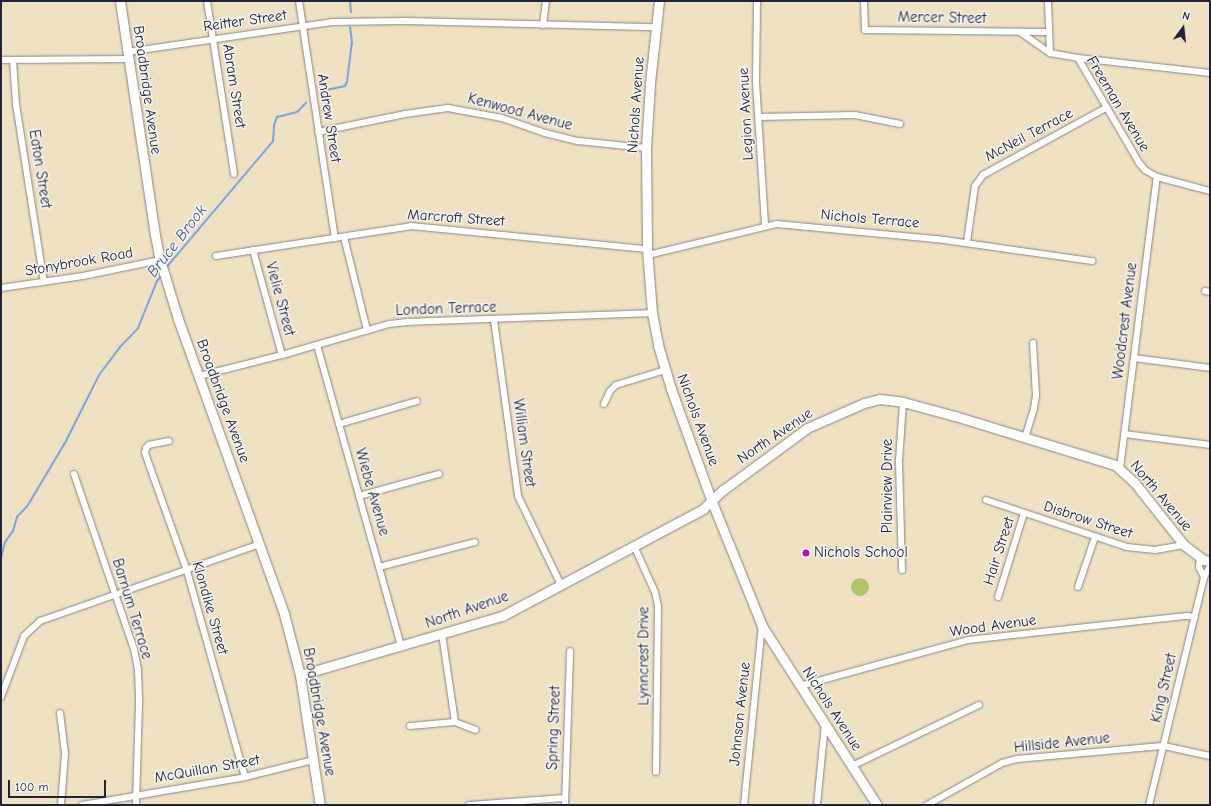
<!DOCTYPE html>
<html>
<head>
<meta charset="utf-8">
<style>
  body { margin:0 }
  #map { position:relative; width:1211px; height:806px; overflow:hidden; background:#f0e1c3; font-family:"Comic Neue",sans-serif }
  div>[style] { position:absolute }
  .green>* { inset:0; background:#afc56a }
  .round { border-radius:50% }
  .stream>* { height:2px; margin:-1px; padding:0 1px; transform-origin:1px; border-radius:1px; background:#77a5e0 }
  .roads { filter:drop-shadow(0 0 1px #89827f) drop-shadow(0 0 1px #89827f) }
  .street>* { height:6px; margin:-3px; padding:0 3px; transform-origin:3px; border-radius:3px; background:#fff }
  .secondary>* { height:9px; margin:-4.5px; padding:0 4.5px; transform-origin:4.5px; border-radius:4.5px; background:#fff }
  .dots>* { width:11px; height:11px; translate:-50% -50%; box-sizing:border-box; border:2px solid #f6f6f2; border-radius:50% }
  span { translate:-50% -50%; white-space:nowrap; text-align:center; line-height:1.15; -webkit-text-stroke:3px #f6f6f2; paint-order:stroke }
  .street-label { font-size:15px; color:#22223b }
  .poi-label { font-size:15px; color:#22223b }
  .left { translate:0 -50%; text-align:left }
  .water-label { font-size:16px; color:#44567d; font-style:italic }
  .frame { position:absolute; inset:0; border:2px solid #22223b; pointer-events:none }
  .north { position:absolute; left:1163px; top:8px; width:40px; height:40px; -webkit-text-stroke:3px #f6f6f2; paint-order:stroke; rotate:15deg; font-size:11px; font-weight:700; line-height:16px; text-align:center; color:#22223b }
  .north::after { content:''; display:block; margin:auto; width:14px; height:18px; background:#22223b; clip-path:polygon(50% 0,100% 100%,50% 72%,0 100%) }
  .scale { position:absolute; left:8px; top:780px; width:98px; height:18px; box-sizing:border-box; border:2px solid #22223b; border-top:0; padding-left:5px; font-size:12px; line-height:14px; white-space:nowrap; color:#22223b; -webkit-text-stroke:3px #f6f6f2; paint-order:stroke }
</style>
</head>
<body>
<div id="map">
  <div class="green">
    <div class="round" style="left:851px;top:578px;width:18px;height:18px"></div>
  </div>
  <div class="stream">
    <div style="left:350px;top:1px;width:11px;rotate:85deg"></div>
    <div style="left:320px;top:93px;width:6px;rotate:-31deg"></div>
    <div style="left:325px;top:90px;width:16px;rotate:-11deg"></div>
    <div style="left:341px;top:87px;width:4px;rotate:-14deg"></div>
    <div style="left:345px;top:86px;width:4px;rotate:-63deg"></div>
    <div style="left:347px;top:82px;width:39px;rotate:-83deg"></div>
    <div style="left:352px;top:43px;width:16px;rotate:-97deg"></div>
    <div style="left:165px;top:269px;width:167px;rotate:-49.8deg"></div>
    <div style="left:273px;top:141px;width:16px;rotate:-86deg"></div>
    <div style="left:274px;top:125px;width:9px;rotate:-69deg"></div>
    <div style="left:277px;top:117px;width:21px;rotate:-14deg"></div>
    <div style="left:297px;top:112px;width:13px;rotate:-45deg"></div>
    <div style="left:1px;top:558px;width:16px;rotate:-76deg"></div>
    <div style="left:5px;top:542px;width:14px;rotate:-54deg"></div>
    <div style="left:13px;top:531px;width:15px;rotate:-74deg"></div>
    <div style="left:17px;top:517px;width:16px;rotate:-47deg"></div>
    <div style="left:28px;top:505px;width:74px;rotate:-59.3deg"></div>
    <div style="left:66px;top:441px;width:74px;rotate:-63.4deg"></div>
    <div style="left:99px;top:375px;width:34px;rotate:-53deg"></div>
    <div style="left:119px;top:348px;width:28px;rotate:-46deg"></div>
    <div style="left:138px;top:328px;width:51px;rotate:-68deg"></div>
    <div style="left:157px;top:281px;width:8px;rotate:-50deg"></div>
  </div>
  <div class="roads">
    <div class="street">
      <div style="left:207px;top:1px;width:175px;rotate:81.1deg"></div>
      <div style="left:299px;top:1px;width:240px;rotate:81.4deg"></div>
      <div style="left:757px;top:1px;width:81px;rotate:90.7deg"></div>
      <div style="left:756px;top:82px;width:145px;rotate:86.4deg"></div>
      <div style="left:864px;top:1px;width:29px;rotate:88deg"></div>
      <div style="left:865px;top:30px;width:184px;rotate:0.6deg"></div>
      <div style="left:1048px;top:1px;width:52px;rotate:87.8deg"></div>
      <div style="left:1050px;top:53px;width:28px;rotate:10deg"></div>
      <div style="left:1078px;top:58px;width:121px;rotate:59.8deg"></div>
      <div style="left:1139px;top:163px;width:9px;rotate:49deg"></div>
      <div style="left:1145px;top:170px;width:14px;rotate:30deg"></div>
      <div style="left:1157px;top:177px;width:55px;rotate:14.8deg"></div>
      <div style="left:543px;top:25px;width:24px;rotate:-83deg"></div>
      <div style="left:1020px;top:32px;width:37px;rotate:35deg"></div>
      <div style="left:127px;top:52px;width:207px;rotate:-8.3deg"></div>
      <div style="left:332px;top:22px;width:73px;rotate:-0.8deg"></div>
      <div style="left:405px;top:21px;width:251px;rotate:1.4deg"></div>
      <div style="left:1078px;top:58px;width:133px;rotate:6.5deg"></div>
      <div style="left:1px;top:60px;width:127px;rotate:-0.5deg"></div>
      <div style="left:13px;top:60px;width:44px;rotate:86.1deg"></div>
      <div style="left:16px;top:104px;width:180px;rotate:81.1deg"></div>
      <div style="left:759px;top:117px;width:96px;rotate:-1.2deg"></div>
      <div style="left:855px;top:115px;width:46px;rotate:11.3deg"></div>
      <div style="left:318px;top:132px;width:89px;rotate:-11.7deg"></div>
      <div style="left:405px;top:114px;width:43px;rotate:-7.9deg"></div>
      <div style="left:448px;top:108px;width:55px;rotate:10.5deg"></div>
      <div style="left:502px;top:118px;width:46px;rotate:19.2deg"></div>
      <div style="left:545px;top:133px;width:34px;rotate:14deg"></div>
      <div style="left:578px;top:141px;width:68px;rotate:5.9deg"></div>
      <div style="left:344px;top:237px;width:96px;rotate:76.1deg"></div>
      <div style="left:967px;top:242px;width:57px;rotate:-81.9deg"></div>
      <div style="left:975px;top:186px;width:14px;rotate:-54deg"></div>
      <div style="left:983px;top:175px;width:140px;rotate:-28.6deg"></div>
      <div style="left:253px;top:250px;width:109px;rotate:74.6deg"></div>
      <div style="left:648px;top:255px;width:133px;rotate:-13.5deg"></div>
      <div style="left:777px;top:224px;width:161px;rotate:5.4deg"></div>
      <div style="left:937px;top:239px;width:157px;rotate:8.1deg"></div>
      <div style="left:216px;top:256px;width:197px;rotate:-8.7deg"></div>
      <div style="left:411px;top:226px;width:237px;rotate:5.6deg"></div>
      <div style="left:1px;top:288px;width:83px;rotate:-8.3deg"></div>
      <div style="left:83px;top:276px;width:79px;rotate:-11.7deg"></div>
      <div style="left:1205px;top:291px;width:5px;rotate:11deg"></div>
      <div style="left:494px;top:320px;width:178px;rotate:82.2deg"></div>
      <div style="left:518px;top:496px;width:99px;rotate:64.2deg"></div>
      <div style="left:317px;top:345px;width:313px;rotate:74.4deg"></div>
      <div style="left:1134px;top:358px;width:77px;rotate:7.5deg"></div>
      <div style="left:199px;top:376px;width:86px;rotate:-14.2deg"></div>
      <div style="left:282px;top:355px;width:111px;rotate:-16.2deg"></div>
      <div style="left:389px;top:324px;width:19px;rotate:-6deg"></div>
      <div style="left:408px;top:322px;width:244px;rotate:-2.1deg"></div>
      <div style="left:604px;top:404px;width:14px;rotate:-65deg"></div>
      <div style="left:610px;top:391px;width:8px;rotate:-45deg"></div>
      <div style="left:616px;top:385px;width:51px;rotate:-17deg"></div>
      <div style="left:339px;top:424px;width:81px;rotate:-16.4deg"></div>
      <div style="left:1124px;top:434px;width:87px;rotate:7.3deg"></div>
      <div style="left:1025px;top:438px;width:31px;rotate:-73deg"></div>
      <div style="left:1034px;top:408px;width:13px;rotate:-81deg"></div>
      <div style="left:1036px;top:395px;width:52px;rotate:-93.3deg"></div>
      <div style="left:169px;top:441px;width:20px;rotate:169deg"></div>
      <div style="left:149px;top:445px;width:4px;rotate:135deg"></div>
      <div style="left:146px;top:448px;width:5px;rotate:101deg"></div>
      <div style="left:145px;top:453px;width:125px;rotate:70.4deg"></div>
      <div style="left:187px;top:571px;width:214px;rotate:74.3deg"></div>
      <div style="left:1120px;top:468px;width:293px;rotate:-82.8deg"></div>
      <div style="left:74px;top:474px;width:185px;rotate:71.1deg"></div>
      <div style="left:134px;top:649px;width:21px;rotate:79deg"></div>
      <div style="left:138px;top:670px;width:33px;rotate:88deg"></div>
      <div style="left:139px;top:703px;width:102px;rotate:91.7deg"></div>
      <div style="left:359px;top:496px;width:83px;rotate:-15.4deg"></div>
      <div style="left:986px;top:500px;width:149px;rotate:18.4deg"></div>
      <div style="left:1127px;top:547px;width:28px;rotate:6deg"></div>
      <div style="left:1155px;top:550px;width:29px;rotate:-10deg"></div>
      <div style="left:634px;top:546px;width:51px;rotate:65.5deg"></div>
      <div style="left:655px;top:592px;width:14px;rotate:78deg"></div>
      <div style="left:658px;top:606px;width:166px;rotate:90.7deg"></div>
      <div style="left:1200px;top:557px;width:10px;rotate:96deg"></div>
      <div style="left:1199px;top:567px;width:11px;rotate:63deg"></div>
      <div style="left:379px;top:567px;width:99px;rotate:-14.6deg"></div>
      <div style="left:902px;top:570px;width:109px;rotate:-91.6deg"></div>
      <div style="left:899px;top:461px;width:59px;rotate:-86.1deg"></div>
      <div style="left:1078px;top:587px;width:53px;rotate:-71.2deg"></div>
      <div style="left:998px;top:597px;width:88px;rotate:-72.8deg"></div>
      <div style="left:442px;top:634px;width:89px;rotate:81.6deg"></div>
      <div style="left:800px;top:686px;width:174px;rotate:-15.3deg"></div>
      <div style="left:968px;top:640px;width:220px;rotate:-6.3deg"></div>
      <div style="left:1187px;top:616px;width:8px;rotate:7deg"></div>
      <div style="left:1px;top:697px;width:65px;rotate:-69.3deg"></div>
      <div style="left:24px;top:636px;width:22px;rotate:-43deg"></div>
      <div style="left:40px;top:621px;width:233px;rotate:-19.3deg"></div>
      <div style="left:60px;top:713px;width:41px;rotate:83deg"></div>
      <div style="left:65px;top:754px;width:51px;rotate:94.5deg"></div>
      <div style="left:410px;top:726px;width:45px;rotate:-5.1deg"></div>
      <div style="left:455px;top:722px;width:22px;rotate:21deg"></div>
      <div style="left:852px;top:766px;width:141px;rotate:-25.7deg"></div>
      <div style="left:82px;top:805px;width:165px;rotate:-9.7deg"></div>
      <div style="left:245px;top:777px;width:70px;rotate:-14deg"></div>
      <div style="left:469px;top:805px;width:96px;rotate:-4.2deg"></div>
      <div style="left:565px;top:805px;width:154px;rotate:-88.1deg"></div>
      <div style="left:744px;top:805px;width:180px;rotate:-84.3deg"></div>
      <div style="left:817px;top:805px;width:82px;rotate:-84.4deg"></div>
      <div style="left:927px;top:805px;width:86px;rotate:-29.2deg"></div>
      <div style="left:1002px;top:763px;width:16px;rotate:-15deg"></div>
      <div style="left:1017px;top:759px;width:148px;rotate:-5.1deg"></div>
      <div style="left:1164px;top:746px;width:47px;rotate:12.3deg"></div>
      <div style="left:1149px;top:805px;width:235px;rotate:-76.4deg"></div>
      <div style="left:1204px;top:577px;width:13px;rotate:-61deg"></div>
    </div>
    <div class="secondary">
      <div style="left:120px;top:1px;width:237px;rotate:81.5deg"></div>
      <div style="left:155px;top:235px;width:25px;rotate:79deg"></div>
      <div style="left:160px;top:260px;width:62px;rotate:73deg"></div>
      <div style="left:178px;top:319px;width:313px;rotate:70.2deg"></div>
      <div style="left:284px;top:614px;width:63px;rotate:75.3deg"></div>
      <div style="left:300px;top:675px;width:132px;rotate:81.3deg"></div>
      <div style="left:659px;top:1px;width:82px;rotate:96.3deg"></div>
      <div style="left:650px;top:83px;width:65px;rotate:93.5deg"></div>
      <div style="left:646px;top:148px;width:101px;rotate:89.4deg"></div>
      <div style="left:647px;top:249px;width:64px;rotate:85.5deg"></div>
      <div style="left:652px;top:313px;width:33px;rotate:79deg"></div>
      <div style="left:658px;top:345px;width:46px;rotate:73.5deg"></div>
      <div style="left:671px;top:389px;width:120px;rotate:70.1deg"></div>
      <div style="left:712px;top:502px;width:134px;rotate:68deg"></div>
      <div style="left:762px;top:626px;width:213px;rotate:57.3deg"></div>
      <div style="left:300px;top:675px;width:210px;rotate:-16.3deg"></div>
      <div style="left:502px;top:616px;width:228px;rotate:-28deg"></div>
      <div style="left:703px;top:509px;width:28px;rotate:-44deg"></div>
      <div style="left:723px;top:490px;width:104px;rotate:-36.4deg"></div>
      <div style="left:807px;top:428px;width:62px;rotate:-23.7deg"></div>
      <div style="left:864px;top:403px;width:16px;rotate:-14deg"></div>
      <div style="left:880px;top:399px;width:23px;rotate:7deg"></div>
      <div style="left:903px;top:402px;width:54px;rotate:15.1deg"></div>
      <div style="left:955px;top:416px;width:167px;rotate:17deg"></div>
      <div style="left:1115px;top:465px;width:25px;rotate:42deg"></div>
      <div style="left:1134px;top:482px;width:80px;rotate:51.6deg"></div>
      <div style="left:1184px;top:545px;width:25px;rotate:37deg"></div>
      <div style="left:1204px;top:560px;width:6px;rotate:9deg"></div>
    </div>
  </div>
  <div class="dots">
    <div style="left:806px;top:553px;background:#b5179e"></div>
  </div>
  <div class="street-label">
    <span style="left:942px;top:18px;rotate:1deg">Mercer Street</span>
    <span style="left:245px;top:21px;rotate:-8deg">Reitter Street</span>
    <span style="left:234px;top:86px;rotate:81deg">Abram Street</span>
    <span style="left:147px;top:90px;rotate:82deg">Broadbridge Avenue</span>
    <span style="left:1118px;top:104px;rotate:59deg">Freeman Avenue</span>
    <span style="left:636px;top:105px;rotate:-86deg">Nichols Avenue</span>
    <span style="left:520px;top:112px;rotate:15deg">Kenwood Avenue</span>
    <span style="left:746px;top:114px;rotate:-93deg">Legion Avenue</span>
    <span style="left:329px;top:118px;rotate:81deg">Andrew Street</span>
    <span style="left:1029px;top:135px;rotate:-28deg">McNeil Terrace</span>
    <span style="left:40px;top:169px;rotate:81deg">Eaton Street</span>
    <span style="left:456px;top:218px;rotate:4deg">Marcroft Street</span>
    <span style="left:870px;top:219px;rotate:5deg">Nichols Terrace</span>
    <span style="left:79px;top:262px;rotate:-10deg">Stonybrook Road</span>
    <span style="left:280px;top:299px;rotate:75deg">Vielie Street</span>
    <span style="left:446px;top:309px;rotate:-2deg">London Terrace</span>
    <span style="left:1125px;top:321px;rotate:-83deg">Woodcrest Avenue</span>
    <span style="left:223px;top:401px;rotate:70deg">Broadbridge Avenue</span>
    <span style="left:698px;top:420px;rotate:70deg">Nichols Avenue</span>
    <span style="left:775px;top:436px;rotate:-34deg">North Avenue</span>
    <span style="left:524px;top:443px;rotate:82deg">William Street</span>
    <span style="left:888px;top:486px;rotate:-90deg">Plainview Drive</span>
    <span style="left:372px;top:492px;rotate:74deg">Wiebe Avenue</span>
    <span style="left:1161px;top:496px;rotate:50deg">North Avenue</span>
    <span style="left:1088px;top:520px;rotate:18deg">Disbrow Street</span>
    <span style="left:999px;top:551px;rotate:-72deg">Hair Street</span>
    <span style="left:210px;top:608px;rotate:74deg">Klondike Street</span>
    <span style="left:132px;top:609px;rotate:73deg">Barnum Terrace</span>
    <span style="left:467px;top:610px;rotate:-19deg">North Avenue</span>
    <span style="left:993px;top:626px;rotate:-8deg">Wood Avenue</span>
    <span style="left:644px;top:656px;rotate:-90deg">Lynncrest Drive</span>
    <span style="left:1164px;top:688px;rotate:-77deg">King Street</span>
    <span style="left:832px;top:709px;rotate:57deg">Nichols Avenue</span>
    <span style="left:319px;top:712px;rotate:80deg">Broadbridge Avenue</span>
    <span style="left:740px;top:714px;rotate:-84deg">Johnson Avenue</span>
    <span style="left:554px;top:728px;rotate:-88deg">Spring Street</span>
    <span style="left:1062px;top:743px;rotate:-6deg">Hillside Avenue</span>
    <span style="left:207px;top:769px;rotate:-10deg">McQuillan Street</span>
  </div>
  <div class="poi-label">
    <span class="left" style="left:814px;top:553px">Nichols School</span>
  </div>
  <div class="water-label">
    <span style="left:177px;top:241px;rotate:-52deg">Bruce Brook</span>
  </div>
  <div class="frame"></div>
  <div class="north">N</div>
  <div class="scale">100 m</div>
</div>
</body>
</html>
